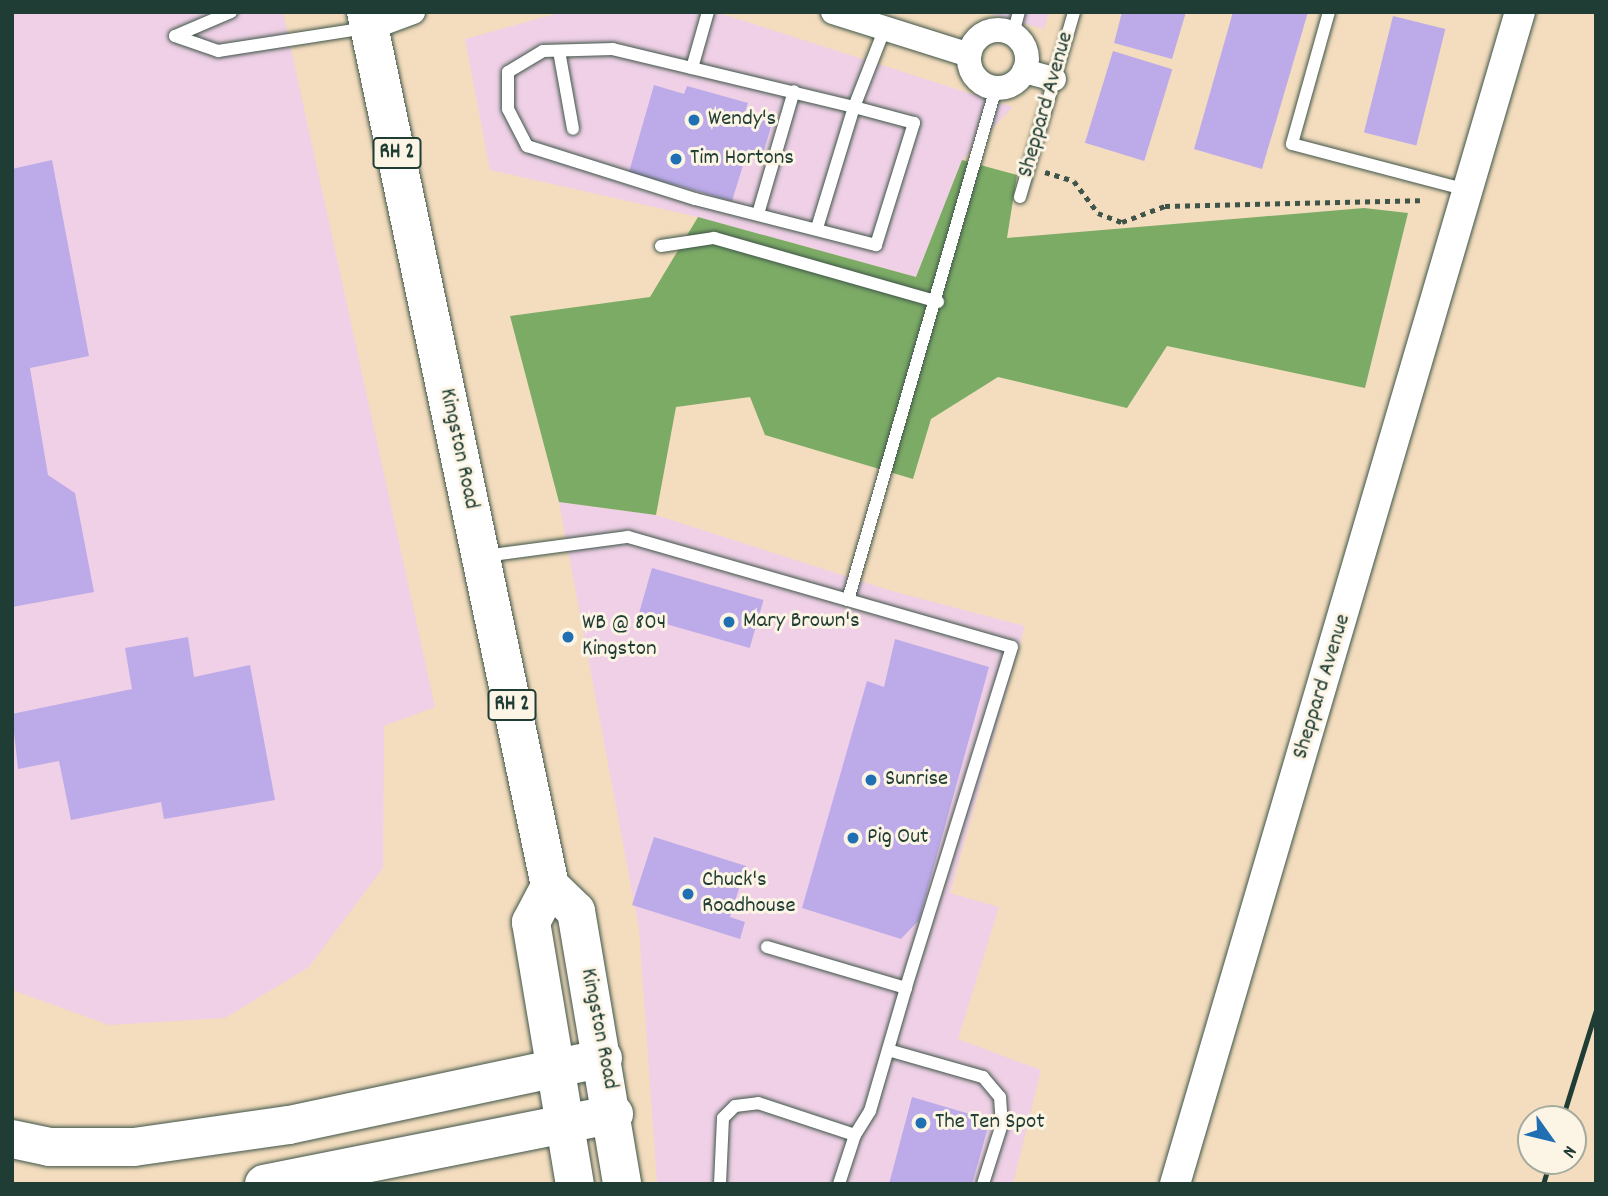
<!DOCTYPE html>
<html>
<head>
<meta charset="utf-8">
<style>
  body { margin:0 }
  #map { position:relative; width:1608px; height:1196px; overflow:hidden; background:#f4ddbe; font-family:Dekko,sans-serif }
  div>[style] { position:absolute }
  .built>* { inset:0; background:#efd0e6 }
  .forest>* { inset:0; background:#7cab66 }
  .building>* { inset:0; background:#bcabe8; transform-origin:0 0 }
  .path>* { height:4.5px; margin-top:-2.25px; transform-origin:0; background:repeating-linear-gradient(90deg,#3f5549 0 5px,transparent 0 10px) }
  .roads { filter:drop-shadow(0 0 2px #3f5549) drop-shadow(0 0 2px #3f5549) }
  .service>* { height:12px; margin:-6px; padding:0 6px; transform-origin:6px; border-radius:6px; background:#fff }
  .minor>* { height:24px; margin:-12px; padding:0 12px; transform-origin:12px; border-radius:12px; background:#fff }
  .minor>.ring { margin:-12px; padding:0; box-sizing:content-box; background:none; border:24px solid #fff; border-radius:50% }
  .tertiary>* { height:30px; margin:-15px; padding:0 15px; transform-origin:15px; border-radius:15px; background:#fff }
  .primary>* { height:38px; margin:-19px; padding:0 19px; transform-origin:19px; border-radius:19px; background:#fff }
  .motorway>* { height:38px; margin:-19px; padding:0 19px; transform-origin:19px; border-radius:19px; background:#fff }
  .rail>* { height:5px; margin:-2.5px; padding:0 2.5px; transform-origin:2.5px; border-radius:2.5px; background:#1f3d34 }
  .dots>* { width:19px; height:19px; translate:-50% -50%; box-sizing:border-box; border:4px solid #fcf5e5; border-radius:50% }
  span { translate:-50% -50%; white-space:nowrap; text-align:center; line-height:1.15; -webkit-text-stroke:6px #fcf5e5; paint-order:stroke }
  .shield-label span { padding:2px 5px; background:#fcf5e5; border:2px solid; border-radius:5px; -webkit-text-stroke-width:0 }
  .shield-label { font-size:21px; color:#1f3d34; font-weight:700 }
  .street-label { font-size:23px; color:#1f3d34 }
  .poi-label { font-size:23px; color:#1f3d34 }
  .left { translate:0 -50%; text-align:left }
  .frame { position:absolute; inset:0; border:14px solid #1f3d34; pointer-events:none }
  .north { position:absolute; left:1517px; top:1105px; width:70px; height:70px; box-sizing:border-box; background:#fcf5e5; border:2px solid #a4ab9e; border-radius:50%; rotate:124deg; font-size:19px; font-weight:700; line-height:28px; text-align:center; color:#1f3d34 }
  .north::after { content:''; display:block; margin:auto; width:24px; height:32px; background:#1f6fb2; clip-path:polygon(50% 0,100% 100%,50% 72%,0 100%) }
</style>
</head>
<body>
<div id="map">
  <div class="built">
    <div style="clip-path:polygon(12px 12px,283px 12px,435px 707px,384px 726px,383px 868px,309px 967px,225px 1018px,109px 1025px,12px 990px)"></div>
    <div style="clip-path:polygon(562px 12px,716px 12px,1013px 107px,962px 160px,916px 277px,698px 217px,490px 170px,465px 39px)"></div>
    <div style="clip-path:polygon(983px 12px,1049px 12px,1044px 29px)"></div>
    <div style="clip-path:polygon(559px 502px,656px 515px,892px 591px,1025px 626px,950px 893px,999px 907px,958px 1039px,1041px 1070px,1013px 1184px,657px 1184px,639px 929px)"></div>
  </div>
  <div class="forest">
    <div style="clip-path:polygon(962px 160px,1017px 175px,1007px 238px,1364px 208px,1408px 213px,1365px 388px,1167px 346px,1127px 408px,998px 377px,931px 419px,913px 479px,765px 435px,750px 397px,676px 407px,656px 515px,559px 502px,510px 316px,650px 297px,698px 217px,916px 277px)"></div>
  </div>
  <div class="building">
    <div style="clip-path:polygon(1122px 12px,1186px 12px,1172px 59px,1114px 43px)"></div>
    <div style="clip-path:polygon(1233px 12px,1308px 12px,1262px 169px,1194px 149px)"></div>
    <div style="left:1393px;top:16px;width:54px;height:120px;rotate:14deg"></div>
    <div style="left:1113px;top:51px;width:62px;height:96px;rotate:17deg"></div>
    <div style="clip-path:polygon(654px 85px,684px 94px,687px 86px,748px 103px,744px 115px,772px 123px,763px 154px,748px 149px,732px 201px,629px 172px)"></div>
    <div style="clip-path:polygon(52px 160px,89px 356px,30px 368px,48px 475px,75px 493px,94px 592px,12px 607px,12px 169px)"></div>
    <div style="left:652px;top:568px;width:116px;height:50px;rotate:16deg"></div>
    <div style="clip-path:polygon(188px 637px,194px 677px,250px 665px,275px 800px,164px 819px,161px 802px,71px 820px,59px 761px,18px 769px,12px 714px,132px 689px,125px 648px)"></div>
    <div style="clip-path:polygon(895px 639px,989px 667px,919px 920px,901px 939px,802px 908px,867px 681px,884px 687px)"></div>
    <div style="clip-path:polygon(654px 837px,746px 866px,730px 917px,745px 922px,740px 939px,632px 905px)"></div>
    <div style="clip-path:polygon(912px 1097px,990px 1120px,972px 1184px,889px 1184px)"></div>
  </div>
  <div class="path">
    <div style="left:1045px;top:172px;width:30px;rotate:17deg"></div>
    <div style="left:1074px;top:181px;width:40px;rotate:53deg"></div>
    <div style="left:1098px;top:213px;width:26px;rotate:21deg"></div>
    <div style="left:1122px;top:222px;width:46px;rotate:-20.4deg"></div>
    <div style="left:1165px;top:206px;width:255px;rotate:-1.3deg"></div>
  </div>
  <div class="roads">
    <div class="service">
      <div style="left:1329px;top:12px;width:137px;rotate:105.7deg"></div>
      <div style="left:1292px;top:144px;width:181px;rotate:14.7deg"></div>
      <div style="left:1013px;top:34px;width:23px;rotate:-75deg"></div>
      <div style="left:175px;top:36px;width:46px;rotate:19.2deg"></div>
      <div style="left:218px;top:51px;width:151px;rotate:-8.8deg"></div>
      <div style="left:175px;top:36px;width:61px;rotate:-23.2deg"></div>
      <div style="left:559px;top:51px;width:79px;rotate:79.8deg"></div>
      <div style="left:692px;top:68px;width:58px;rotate:-74.1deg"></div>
      <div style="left:1020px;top:197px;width:193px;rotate:-73.7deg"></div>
      <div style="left:758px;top:214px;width:128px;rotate:-73.7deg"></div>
      <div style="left:817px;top:228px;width:127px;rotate:-73deg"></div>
      <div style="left:854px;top:107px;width:248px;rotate:-166.5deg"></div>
      <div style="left:613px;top:49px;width:70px;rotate:178.4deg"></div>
      <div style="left:543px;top:51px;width:41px;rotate:149deg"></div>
      <div style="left:508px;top:72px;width:37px;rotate:90deg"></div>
      <div style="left:508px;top:109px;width:42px;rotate:62.8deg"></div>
      <div style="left:527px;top:146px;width:176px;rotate:17.5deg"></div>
      <div style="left:695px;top:199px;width:187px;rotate:14.3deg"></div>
      <div style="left:876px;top:245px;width:128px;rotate:-72.7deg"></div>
      <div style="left:914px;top:123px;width:62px;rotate:-165.1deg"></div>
      <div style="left:854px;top:107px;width:85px;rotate:-68.6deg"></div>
      <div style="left:661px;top:246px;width:54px;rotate:-8.6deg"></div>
      <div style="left:714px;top:238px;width:233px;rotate:15.9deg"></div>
      <div style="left:485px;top:556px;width:144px;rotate:-7.6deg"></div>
      <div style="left:628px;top:537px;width:399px;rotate:16deg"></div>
      <div style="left:1012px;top:647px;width:357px;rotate:107.3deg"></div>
      <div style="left:906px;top:988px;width:145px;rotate:-163.6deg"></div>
      <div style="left:848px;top:600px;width:533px;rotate:-73.88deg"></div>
      <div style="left:888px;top:1050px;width:99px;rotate:15.9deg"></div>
      <div style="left:983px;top:1077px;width:26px;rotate:50deg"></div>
      <div style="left:1000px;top:1097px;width:27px;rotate:86deg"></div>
      <div style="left:1002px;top:1124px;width:63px;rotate:107.6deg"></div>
      <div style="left:855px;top:1135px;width:28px;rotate:-58deg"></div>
      <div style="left:870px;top:1111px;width:128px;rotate:-73.7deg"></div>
      <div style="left:720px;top:1184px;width:66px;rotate:-87.4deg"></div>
      <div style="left:723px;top:1118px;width:17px;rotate:-45deg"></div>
      <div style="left:735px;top:1106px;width:23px;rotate:-7deg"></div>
      <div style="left:758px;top:1103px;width:102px;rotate:18.3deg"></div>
      <div style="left:855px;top:1135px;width:52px;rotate:108.1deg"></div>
    </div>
    <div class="minor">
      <div style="left:833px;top:12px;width:143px;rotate:17.5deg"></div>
      <div style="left:370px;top:28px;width:46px;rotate:-20.4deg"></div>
      <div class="ring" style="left:969px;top:30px;width:34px;height:34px"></div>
      <div style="left:1024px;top:71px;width:31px;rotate:15deg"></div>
    </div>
    <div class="tertiary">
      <div style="left:1175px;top:1184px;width:1222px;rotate:-73.6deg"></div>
    </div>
    <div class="primary">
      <div style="left:366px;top:12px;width:893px;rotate:78.11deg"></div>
      <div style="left:550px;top:886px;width:36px;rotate:44deg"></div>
      <div style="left:576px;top:911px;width:277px;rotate:80.4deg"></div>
      <div style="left:550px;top:886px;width:41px;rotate:117.8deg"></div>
      <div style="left:531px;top:922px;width:266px;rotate:80.5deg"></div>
    </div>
    <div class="motorway">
      <div style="left:12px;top:1139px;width:38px;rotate:12deg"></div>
      <div style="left:49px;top:1147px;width:85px"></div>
      <div style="left:134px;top:1147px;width:157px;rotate:-8.1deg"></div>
      <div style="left:289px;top:1125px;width:321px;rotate:-12deg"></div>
      <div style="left:264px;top:1184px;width:357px;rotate:-11.3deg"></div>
    </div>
  </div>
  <div class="rail">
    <div style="left:1562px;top:1119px;width:114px;rotate:-72.7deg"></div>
    <div style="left:1543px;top:1184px;width:24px;rotate:-73deg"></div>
  </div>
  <div class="dots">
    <div style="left:694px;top:120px;background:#1f6fb2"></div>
    <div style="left:676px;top:159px;background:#1f6fb2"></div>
    <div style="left:729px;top:622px;background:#1f6fb2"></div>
    <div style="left:568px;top:637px;background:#1f6fb2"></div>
    <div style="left:871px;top:780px;background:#1f6fb2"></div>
    <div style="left:853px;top:838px;background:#1f6fb2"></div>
    <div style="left:688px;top:894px;background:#1f6fb2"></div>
    <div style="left:921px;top:1123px;background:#1f6fb2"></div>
  </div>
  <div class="shield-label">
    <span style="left:397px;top:153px">RH 2</span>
    <span style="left:512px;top:705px">RH 2</span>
  </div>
  <div class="street-label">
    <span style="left:1047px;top:105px;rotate:-74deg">Sheppard Avenue</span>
    <span style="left:458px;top:449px;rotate:78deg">Kingston Road</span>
    <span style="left:1323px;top:687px;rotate:-73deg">Sheppard Avenue</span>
    <span style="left:598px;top:1029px;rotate:79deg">Kingston Road</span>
  </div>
  <div class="poi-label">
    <span class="left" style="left:708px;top:120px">Wendy's</span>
    <span class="left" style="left:690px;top:159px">Tim Hortons</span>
    <span class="left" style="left:743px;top:622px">Mary Brown's</span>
    <span class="left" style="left:582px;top:637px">WB @ 804<br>Kingston</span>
    <span class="left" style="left:885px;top:780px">Sunrise</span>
    <span class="left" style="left:867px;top:838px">Pig Out</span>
    <span class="left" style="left:702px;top:894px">Chuck's<br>Roadhouse</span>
    <span class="left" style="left:935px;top:1123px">The Ten Spot</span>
  </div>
  <div class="frame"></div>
  <div class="north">N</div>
</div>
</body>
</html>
